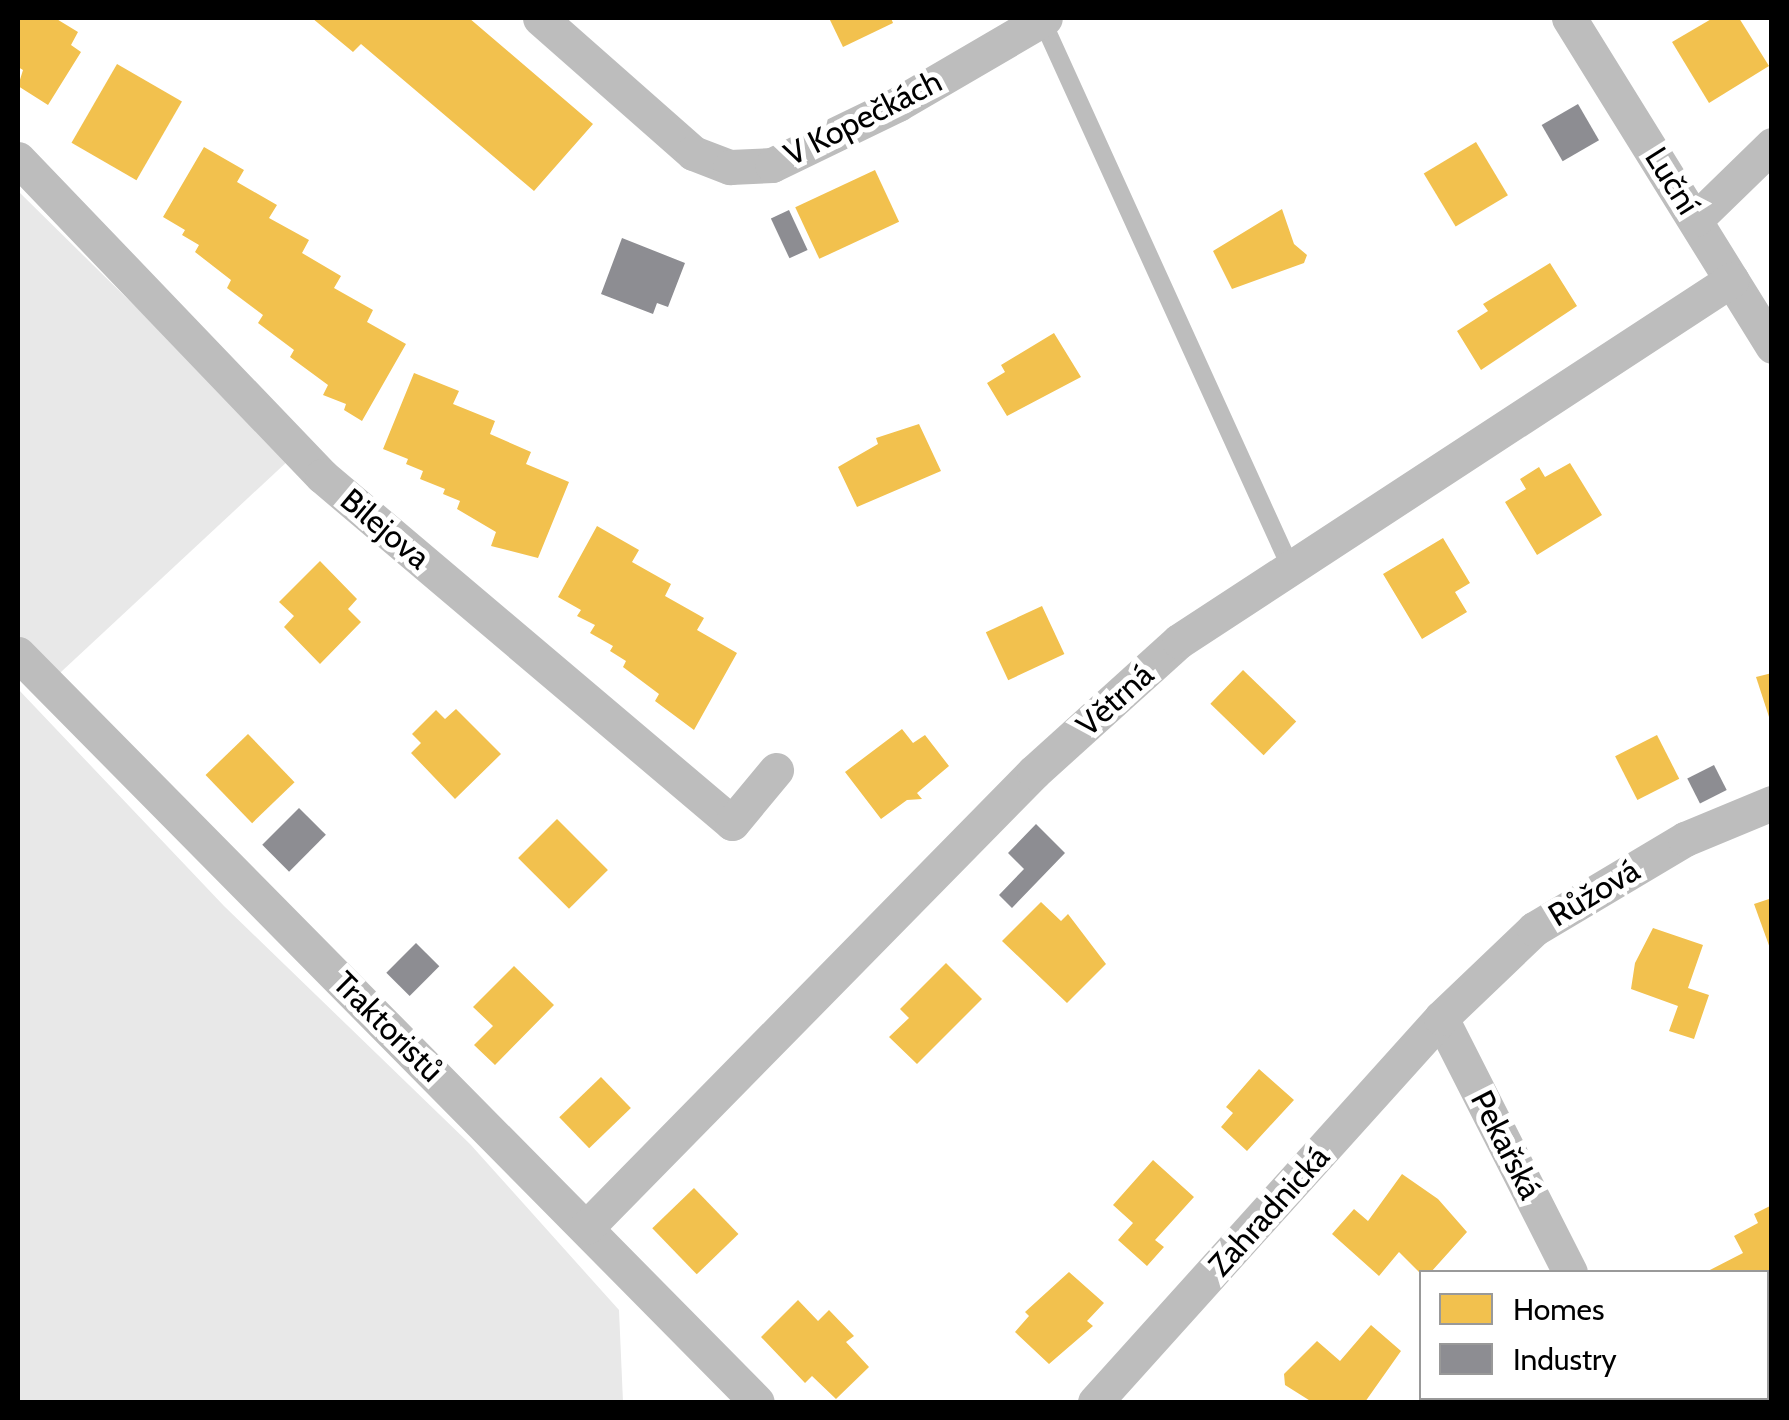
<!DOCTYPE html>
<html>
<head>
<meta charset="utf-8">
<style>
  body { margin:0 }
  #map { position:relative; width:1789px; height:1420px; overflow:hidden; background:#fff; font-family:Cabin,sans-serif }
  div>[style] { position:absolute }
  .green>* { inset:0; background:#e8e8e8 }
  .homes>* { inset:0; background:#f2c14e; transform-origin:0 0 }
  .industry>* { inset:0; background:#8d8d92; transform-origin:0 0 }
  .lane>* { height:18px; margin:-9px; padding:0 9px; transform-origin:9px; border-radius:9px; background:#bdbdbd }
  .street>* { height:35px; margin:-17.5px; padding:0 17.5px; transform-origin:17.5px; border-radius:17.5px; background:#bdbdbd }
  span { translate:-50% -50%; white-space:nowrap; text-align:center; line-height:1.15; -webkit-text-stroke:10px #fff; paint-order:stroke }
  .street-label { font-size:32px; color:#000 }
  .frame { position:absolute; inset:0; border:20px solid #000; pointer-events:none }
  .legend { position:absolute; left:1419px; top:1270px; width:350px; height:130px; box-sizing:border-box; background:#fff; border:2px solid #999; margin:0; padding:12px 18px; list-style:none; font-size:30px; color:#000 }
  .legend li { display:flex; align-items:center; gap:20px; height:50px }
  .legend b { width:50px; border:2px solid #999 }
</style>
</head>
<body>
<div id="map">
  <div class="green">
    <div style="clip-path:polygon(18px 191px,290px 459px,47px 685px,18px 655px)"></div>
    <div style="clip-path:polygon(18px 689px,224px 906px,470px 1144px,619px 1310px,623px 1402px,18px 1402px)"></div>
  </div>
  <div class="homes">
    <div style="clip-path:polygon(18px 18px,55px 18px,78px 32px,71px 45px,81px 52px,48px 105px,18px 86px,23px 70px,18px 67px)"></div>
    <div style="clip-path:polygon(312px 18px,469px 18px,593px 124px,534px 191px,361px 44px,353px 52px)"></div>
    <div style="clip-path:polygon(829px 18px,891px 18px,893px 23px,843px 47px)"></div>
    <div style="clip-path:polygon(1713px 18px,1739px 18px,1769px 66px,1709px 103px,1672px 42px)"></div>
    <div style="left:117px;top:64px;width:75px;height:91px;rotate:30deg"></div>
    <div style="left:1476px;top:142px;width:62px;height:61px;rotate:59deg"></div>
    <div style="clip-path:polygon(204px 147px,244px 170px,237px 182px,277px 205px,269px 218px,309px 240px,302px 253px,341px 276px,334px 288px,373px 310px,367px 322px,406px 344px,362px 421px,344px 410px,346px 404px,323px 395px,328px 385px,290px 357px,294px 350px,258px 323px,263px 315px,227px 288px,231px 280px,195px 252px,199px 245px,182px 235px,185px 230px,163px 217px)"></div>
    <div style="left:875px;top:170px;width:57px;height:88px;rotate:65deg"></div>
    <div style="clip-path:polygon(1282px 209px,1294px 244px,1307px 255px,1304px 263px,1232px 289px,1213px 251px)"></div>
    <div style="clip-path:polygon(1550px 263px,1577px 306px,1481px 370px,1457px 331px,1488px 311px,1483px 304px)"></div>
    <div style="clip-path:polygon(1054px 333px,1081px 377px,1007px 416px,987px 383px,1005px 372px,1001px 365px)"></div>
    <div style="clip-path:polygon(414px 373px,459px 391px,453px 404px,495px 421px,490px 434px,531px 452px,526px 464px,569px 482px,538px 558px,491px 546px,496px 532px,457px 509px,460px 501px,443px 494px,445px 489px,420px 479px,423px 471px,406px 464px,408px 459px,383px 449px)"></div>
    <div style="clip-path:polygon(919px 424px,941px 471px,857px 507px,838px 467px,878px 444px,876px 438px)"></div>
    <div style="clip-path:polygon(1570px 463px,1602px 515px,1537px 555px,1505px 502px,1526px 489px,1520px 479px,1539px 467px,1545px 477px)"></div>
    <div style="clip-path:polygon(597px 526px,639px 550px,632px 562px,671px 584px,665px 596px,704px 618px,697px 630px,737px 653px,694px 730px,655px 701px,659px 694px,623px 667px,626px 661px,610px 651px,613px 646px,590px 633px,595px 625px,577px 616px,581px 610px,558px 597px)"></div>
    <div style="clip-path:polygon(1443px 538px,1470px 583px,1455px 592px,1467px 612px,1422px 639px,1383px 574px)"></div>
    <div style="clip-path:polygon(320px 561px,357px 599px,348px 609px,361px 622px,320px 664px,284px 627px,294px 616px,279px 602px)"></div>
    <div style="left:1042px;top:606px;width:53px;height:62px;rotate:65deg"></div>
    <div style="left:1243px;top:670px;width:74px;height:47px;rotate:44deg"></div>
    <div style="clip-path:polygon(1772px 673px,1772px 723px,1771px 723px,1756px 677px)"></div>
    <div style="clip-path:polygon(456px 709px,501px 754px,455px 799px,411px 753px,421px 743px,412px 734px,436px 710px,445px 719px)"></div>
    <div style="clip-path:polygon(902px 729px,913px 743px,925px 735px,949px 766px,917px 793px,922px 799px,907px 800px,881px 819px,845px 772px)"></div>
    <div style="left:248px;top:734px;width:67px;height:59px;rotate:46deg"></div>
    <div style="left:1657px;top:735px;width:49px;height:47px;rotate:63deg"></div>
    <div style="left:557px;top:819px;width:72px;height:55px;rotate:45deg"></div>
    <div style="clip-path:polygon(1772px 898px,1772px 951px,1771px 951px,1754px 904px)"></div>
    <div style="clip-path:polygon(1041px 902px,1061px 921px,1068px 914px,1106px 964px,1067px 1003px,1002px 941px)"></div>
    <div style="clip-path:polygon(1653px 928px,1703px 945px,1688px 988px,1709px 995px,1694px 1039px,1669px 1031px,1678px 1006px,1631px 989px,1635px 963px)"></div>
    <div style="clip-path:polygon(946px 963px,982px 999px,917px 1064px,889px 1037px,909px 1018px,900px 1009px)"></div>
    <div style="clip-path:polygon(514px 966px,554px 1005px,495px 1065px,474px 1045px,493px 1026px,473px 1007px)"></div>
    <div style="clip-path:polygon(1259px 1069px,1294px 1100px,1247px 1151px,1221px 1127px,1233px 1113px,1226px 1107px)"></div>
    <div style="left:601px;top:1077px;width:43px;height:58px;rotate:46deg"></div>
    <div style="clip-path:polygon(1153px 1160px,1194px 1197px,1155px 1240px,1164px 1247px,1147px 1266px,1118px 1240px,1133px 1223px,1113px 1205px)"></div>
    <div style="clip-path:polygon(1402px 1174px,1438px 1199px,1467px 1232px,1431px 1272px,1422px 1275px,1399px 1252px,1379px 1276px,1332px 1234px,1354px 1209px,1368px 1221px)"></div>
    <div style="left:694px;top:1188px;width:64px;height:58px;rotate:46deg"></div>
    <div style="clip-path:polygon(1772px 1205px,1772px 1275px,1706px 1272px,1743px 1253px,1734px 1236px,1758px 1223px,1754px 1214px)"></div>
    <div style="clip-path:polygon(1069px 1272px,1104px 1303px,1087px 1321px,1093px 1326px,1049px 1364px,1015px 1332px,1029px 1316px,1025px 1312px)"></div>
    <div style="clip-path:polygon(798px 1300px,818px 1321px,829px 1310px,854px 1336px,846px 1342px,869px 1367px,836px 1399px,812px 1376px,805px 1383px,761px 1337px)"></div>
    <div style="clip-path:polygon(1371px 1325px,1401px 1351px,1365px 1402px,1312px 1402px,1285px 1385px,1284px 1374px,1317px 1341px,1340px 1361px)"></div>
  </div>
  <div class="industry">
    <div style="left:1578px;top:104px;width:42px;height:42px;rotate:60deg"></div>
    <div style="left:789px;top:210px;width:44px;height:20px;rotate:65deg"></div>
    <div style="clip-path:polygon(622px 238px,685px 263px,668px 307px,657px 303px,653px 314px,601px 294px)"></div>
    <div style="left:1714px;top:765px;width:28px;height:30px;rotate:63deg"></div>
    <div style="left:299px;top:808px;width:38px;height:52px;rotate:45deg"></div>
    <div style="clip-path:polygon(1036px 824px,1065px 853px,1012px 908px,999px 895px,1024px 869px,1008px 853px)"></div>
    <div style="left:416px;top:943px;width:33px;height:42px;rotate:45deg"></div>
  </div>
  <div class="lane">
    <div style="left:1042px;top:20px;width:597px;rotate:65.58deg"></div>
  </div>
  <div class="street">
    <div style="left:540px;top:18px;width:204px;rotate:41.4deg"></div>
    <div style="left:693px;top:153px;width:40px;rotate:21deg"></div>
    <div style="left:730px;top:167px;width:42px;rotate:-2.7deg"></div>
    <div style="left:772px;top:165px;width:140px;rotate:-25.8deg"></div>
    <div style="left:898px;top:104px;width:170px;rotate:-30.3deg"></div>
    <div style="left:1569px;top:18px;width:386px;rotate:58.2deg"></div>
    <div style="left:18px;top:159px;width:439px;rotate:46.2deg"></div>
    <div style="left:322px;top:476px;width:537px;rotate:40.24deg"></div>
    <div style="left:732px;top:823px;width:69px;rotate:-50.3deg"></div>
    <div style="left:1696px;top:219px;width:106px;rotate:-44.2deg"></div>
    <div style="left:18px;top:654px;width:1051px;rotate:45.35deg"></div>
    <div style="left:1441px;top:1018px;width:285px;rotate:63.1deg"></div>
    <div style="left:587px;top:1227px;width:638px;rotate:-45.51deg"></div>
    <div style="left:1034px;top:772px;width:195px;rotate:-42.1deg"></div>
    <div style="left:1179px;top:641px;width:660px;rotate:-33.18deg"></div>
    <div style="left:1634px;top:1398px;width:4px;rotate:63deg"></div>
    <div style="left:1095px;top:1402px;width:517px;rotate:-47.98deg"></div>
    <div style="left:1441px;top:1018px;width:129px;rotate:-43.7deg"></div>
    <div style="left:1534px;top:929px;width:176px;rotate:-30.8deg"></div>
    <div style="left:1685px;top:839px;width:94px;rotate:-22.5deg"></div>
  </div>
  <div class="street-label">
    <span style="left:863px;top:118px;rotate:-27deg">V Kopečkách</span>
    <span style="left:1672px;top:181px;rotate:58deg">Luční</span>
    <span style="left:385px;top:529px;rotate:40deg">Bilejova</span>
    <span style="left:1115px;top:700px;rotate:-42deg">Větrná</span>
    <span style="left:1594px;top:893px;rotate:-31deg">Růžová</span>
    <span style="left:388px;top:1027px;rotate:45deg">Traktoristů</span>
    <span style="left:1506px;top:1145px;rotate:63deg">Pekařská</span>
    <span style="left:1269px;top:1211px;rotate:-48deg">Zahradnická</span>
  </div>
  <div class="frame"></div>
  <ul class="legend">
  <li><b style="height:28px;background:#f2c14e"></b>Homes</li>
  <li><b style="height:28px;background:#8d8d92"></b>Industry</li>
  </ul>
</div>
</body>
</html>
